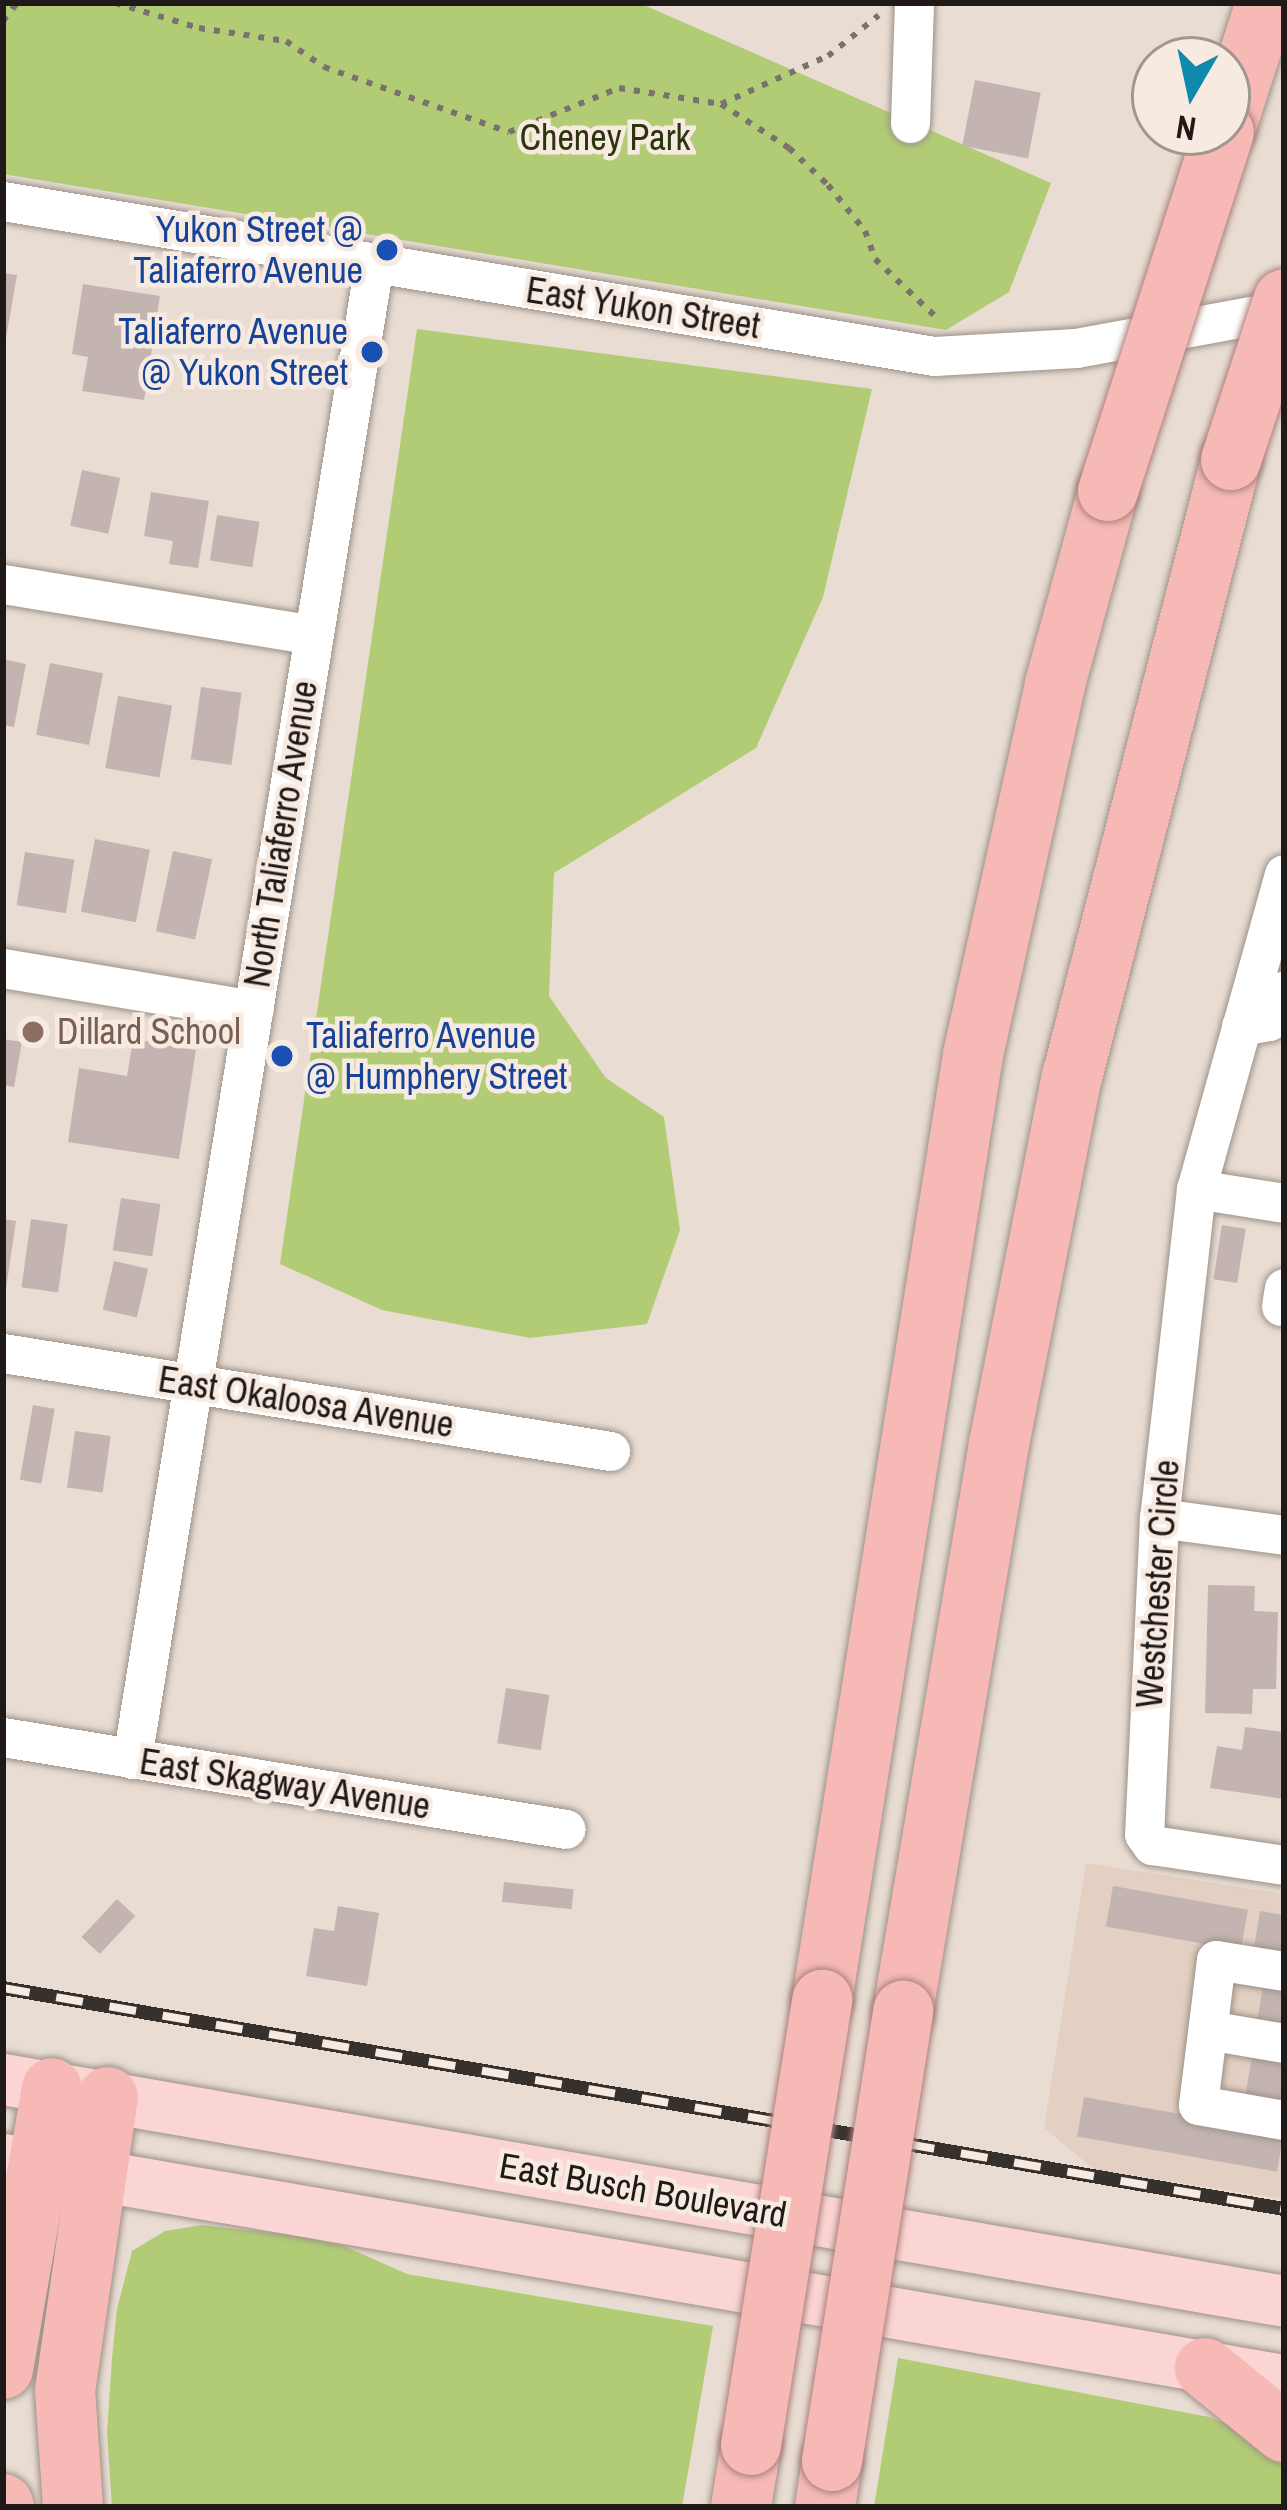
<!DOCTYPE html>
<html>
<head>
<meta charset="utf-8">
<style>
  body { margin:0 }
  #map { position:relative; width:1287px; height:2510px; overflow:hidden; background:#e9ddd3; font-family:"Archivo Narrow",sans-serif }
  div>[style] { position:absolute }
  .built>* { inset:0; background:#e3d0c2 }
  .green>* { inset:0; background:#b1cc75 }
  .building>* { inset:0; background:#c4b4b1; transform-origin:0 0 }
  .path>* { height:6px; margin-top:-3px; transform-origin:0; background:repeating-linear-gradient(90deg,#7a726c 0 6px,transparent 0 15px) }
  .roads { filter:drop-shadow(0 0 3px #9d9289) drop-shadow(0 0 3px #9d9289) }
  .minor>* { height:39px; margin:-19.5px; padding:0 19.5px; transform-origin:19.5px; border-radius:19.5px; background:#fff }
  .major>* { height:51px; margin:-25.5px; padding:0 25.5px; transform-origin:25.5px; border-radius:25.5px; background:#fad5d3 }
  .highway>* { height:60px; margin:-30px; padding:0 30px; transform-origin:30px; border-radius:30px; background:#f6b9b6 }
  .rail>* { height:14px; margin-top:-7px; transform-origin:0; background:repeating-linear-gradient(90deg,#f7eae1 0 27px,#37312d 0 54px); box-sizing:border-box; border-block:3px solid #37312d }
  .bridges { filter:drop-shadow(0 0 3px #ab817e) drop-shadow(0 0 3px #ab817e) }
  .highway-bridge>* { height:60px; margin:-30px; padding:0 30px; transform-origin:30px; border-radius:30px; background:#f6b9b6 }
  .dots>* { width:33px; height:33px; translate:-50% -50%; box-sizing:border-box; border:6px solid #f7eae1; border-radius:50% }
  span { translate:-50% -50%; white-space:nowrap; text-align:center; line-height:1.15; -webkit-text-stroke:9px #f7eae1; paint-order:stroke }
  .park-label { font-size:36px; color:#2b350e }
  .transit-label { font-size:36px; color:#164399 }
  .right { translate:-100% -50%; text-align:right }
  .left { translate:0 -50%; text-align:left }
  .street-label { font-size:36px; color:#1f1a17 }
  .education-label { font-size:36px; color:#785e54 }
  .frame { position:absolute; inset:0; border:6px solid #1f1a17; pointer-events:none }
  .north { position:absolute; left:1131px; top:36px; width:120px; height:120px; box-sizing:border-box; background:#f7eae1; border:3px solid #a19790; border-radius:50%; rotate:189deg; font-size:33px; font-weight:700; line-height:48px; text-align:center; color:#1f1a17 }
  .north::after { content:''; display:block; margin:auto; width:42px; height:54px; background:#1089ac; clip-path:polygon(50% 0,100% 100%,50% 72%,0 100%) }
</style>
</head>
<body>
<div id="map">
  <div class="built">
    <div style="clip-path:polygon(1086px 1863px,1284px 1894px,1284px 2199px,1095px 2170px,1044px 2128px)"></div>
  </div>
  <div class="green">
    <div style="clip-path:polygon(3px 3px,639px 3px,1051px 183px,1009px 292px,946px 330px,3px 174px)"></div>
    <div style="clip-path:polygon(417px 329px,872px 389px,823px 597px,756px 748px,554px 873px,549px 996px,606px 1078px,664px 1117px,680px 1230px,647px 1324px,530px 1338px,382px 1310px,280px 1264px)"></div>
    <div style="clip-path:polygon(201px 2225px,301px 2236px,344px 2246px,407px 2274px,713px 2326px,682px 2507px,112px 2507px,107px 2432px,112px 2358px,117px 2309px,132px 2251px,165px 2231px)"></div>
    <div style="clip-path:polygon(898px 2358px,1209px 2417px,1245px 2431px,1284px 2458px,1284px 2507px,874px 2507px)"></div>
  </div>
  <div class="building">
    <div style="left:975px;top:80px;width:67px;height:67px;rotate:11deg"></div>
    <div style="clip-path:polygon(3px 273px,17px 275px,5px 344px,3px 344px)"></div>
    <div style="clip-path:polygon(83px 284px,160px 296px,144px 400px,82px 391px,88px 357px,72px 354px)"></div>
    <div style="left:82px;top:470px;width:39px;height:57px;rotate:12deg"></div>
    <div style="clip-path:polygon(151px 492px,209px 501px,198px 568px,169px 564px,173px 541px,144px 536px)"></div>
    <div style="left:217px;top:515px;width:43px;height:46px;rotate:9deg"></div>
    <div style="clip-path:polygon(3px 659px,26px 664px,14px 727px,3px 725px)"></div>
    <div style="left:50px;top:663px;width:54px;height:73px;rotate:11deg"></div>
    <div style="left:201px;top:687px;width:41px;height:73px;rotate:8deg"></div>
    <div style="left:118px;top:696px;width:55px;height:73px;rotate:10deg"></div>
    <div style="left:95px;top:839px;width:56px;height:74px;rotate:11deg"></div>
    <div style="left:173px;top:851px;width:40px;height:82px;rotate:12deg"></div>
    <div style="left:25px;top:852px;width:50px;height:54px;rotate:9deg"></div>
    <div style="clip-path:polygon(3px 1039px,22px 1042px,14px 1087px,3px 1085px)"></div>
    <div style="clip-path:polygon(133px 1039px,196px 1050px,179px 1159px,68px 1142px,79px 1068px,127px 1076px)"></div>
    <div style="left:121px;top:1198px;width:40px;height:53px;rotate:9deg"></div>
    <div style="clip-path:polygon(3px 1219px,16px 1221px,6px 1289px,3px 1289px)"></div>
    <div style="left:31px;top:1219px;width:37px;height:69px;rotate:8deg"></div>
    <div style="left:1222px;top:1225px;width:24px;height:55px;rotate:9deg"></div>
    <div style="left:114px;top:1261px;width:35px;height:50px;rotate:13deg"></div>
    <div style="left:33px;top:1405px;width:22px;height:76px;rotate:10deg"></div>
    <div style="left:75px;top:1431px;width:36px;height:57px;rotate:8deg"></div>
    <div style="clip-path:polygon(1208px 1585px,1255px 1586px,1254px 1611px,1278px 1612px,1276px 1689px,1253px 1689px,1252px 1714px,1205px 1713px)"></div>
    <div style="left:506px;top:1688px;width:44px;height:56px;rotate:9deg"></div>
    <div style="clip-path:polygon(1245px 1727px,1284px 1732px,1284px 1799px,1210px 1788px,1217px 1746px,1242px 1750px)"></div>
    <div style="left:504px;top:1882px;width:70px;height:20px;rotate:6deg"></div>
    <div style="left:1113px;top:1886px;width:137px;height:41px;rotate:10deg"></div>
    <div style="left:117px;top:1899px;width:25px;height:52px;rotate:43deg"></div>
    <div style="clip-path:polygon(338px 1906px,379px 1913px,367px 1986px,306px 1976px,314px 1928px,334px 1931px)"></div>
    <div style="clip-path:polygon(1260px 1911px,1284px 1915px,1284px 1953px,1254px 1948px)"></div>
    <div style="clip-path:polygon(1264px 1980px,1284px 1983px,1284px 2031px,1256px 2027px)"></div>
    <div style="clip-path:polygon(1253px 2051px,1284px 2056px,1284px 2104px,1245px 2097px)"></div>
    <div style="left:1084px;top:2097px;width:203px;height:40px;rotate:10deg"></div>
  </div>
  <div class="path">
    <div style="left:115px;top:3px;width:88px;rotate:16.6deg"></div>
    <div style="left:199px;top:28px;width:88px;rotate:8.5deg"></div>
    <div style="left:286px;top:41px;width:46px;rotate:34.4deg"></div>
    <div style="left:324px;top:67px;width:196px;rotate:19.4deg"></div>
    <div style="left:509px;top:132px;width:118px;rotate:-21.8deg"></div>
    <div style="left:619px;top:88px;width:103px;rotate:8.9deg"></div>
    <div style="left:721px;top:104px;width:81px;rotate:32.9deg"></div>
    <div style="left:789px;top:148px;width:54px;rotate:43.5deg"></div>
    <div style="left:828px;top:185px;width:59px;rotate:51.2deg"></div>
    <div style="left:865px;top:231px;width:30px;rotate:70deg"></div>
    <div style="left:875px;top:259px;width:87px;rotate:43.6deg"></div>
    <div style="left:3px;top:21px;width:23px;rotate:-52deg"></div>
    <div style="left:721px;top:104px;width:117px;rotate:-24.2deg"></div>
    <div style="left:828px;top:56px;width:65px;rotate:-38.8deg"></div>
  </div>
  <div class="roads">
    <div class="minor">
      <div style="left:910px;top:123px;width:120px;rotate:-88.1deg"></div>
      <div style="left:3px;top:201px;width:944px;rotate:9.45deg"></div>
      <div style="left:934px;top:356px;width:142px;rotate:-3.2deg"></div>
      <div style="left:1076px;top:348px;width:211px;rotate:-10.4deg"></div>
      <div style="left:3px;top:584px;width:314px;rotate:9.3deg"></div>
      <div style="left:1284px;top:874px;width:327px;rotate:105.6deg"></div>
      <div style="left:1196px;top:1189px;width:331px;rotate:96.4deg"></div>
      <div style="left:1159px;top:1518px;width:316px;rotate:92.7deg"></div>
      <div style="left:1144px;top:1834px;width:14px;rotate:54deg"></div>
      <div style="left:1152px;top:1845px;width:134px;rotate:8.6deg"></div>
      <div style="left:3px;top:968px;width:254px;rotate:9.5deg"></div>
      <div style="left:1241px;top:1026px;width:28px;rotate:-10deg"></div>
      <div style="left:1269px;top:1021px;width:34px;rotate:-64deg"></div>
      <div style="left:1196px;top:1189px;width:89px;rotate:9deg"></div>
      <div style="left:1281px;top:1306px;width:18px;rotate:-81deg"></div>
      <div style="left:3px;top:1353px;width:615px;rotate:9.17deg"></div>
      <div style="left:1159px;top:1518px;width:126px;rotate:7.7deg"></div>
      <div style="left:3px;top:1737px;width:570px;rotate:9.28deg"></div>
      <div style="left:132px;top:1759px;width:1514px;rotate:-80.81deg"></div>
      <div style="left:1284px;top:1971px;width:69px;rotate:-170.8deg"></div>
      <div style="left:1216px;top:1960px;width:146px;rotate:97.1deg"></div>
      <div style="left:1198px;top:2105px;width:87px;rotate:9.9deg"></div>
      <div style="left:1208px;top:2030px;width:77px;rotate:9.7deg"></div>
    </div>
    <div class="major">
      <div style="left:3px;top:2079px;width:1300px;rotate:9.83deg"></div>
      <div style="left:3px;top:2159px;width:1300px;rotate:9.79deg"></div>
    </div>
    <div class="highway">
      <div style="left:1227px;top:124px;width:127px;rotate:-72.1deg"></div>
      <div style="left:822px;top:2000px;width:957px;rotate:-80.92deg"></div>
      <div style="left:973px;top:1055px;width:380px;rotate:-77.5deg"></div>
      <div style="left:1055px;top:684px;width:200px;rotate:-74.6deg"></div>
      <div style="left:903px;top:2011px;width:575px;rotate:-80.39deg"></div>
      <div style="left:999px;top:1444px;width:374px;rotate:-78.8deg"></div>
      <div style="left:1072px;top:1077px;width:637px;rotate:-75.55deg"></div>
      <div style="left:1205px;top:2368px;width:102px;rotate:39deg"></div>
      <div style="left:3px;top:2369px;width:285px;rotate:-80.1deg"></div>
      <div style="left:3px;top:2504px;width:3px;rotate:72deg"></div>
      <div style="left:73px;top:2507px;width:116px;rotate:-93.9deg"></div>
      <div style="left:65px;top:2391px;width:297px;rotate:-81.7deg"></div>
      <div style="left:741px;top:2507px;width:63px;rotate:-80.8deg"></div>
      <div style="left:825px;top:2507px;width:47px;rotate:-81.3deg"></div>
    </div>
  </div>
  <div class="rail">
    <div style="left:3px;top:1988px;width:1300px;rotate:9.79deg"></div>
  </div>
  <div class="bridges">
    <div class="highway-bridge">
      <div style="left:1231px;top:460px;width:169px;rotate:-71.8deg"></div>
      <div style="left:1108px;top:491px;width:377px;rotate:-72.1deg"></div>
      <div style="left:751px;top:2445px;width:451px;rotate:-80.9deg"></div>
      <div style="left:832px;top:2461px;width:456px;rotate:-81deg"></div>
    </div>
  </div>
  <div class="dots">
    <div style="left:387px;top:250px;background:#1a4fb4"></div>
    <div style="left:372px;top:352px;background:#1a4fb4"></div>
    <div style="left:33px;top:1032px;background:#8d6e63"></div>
    <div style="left:282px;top:1056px;background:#1a4fb4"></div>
  </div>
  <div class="park-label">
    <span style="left:605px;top:138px">Cheney Park</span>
  </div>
  <div class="transit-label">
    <span class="right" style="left:363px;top:250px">Yukon Street @<br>Taliaferro Avenue</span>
    <span class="right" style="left:348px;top:352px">Taliaferro Avenue<br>@ Yukon Street</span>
    <span class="left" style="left:306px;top:1056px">Taliaferro Avenue<br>@ Humphery Street</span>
  </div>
  <div class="street-label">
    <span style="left:643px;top:308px;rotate:9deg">East Yukon Street</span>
    <span style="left:281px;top:834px;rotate:-81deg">North Taliaferro Avenue</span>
    <span style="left:306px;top:1402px;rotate:9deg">East Okaloosa Avenue</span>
    <span style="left:1158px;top:1584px;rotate:-86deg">Westchester Circle</span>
    <span style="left:285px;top:1784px;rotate:9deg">East Skagway Avenue</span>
    <span style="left:643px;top:2190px;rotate:10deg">East Busch Boulevard</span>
  </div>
  <div class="education-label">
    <span class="left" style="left:57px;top:1032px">Dillard School</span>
  </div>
  <div class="frame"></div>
  <div class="north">N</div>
</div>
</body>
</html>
